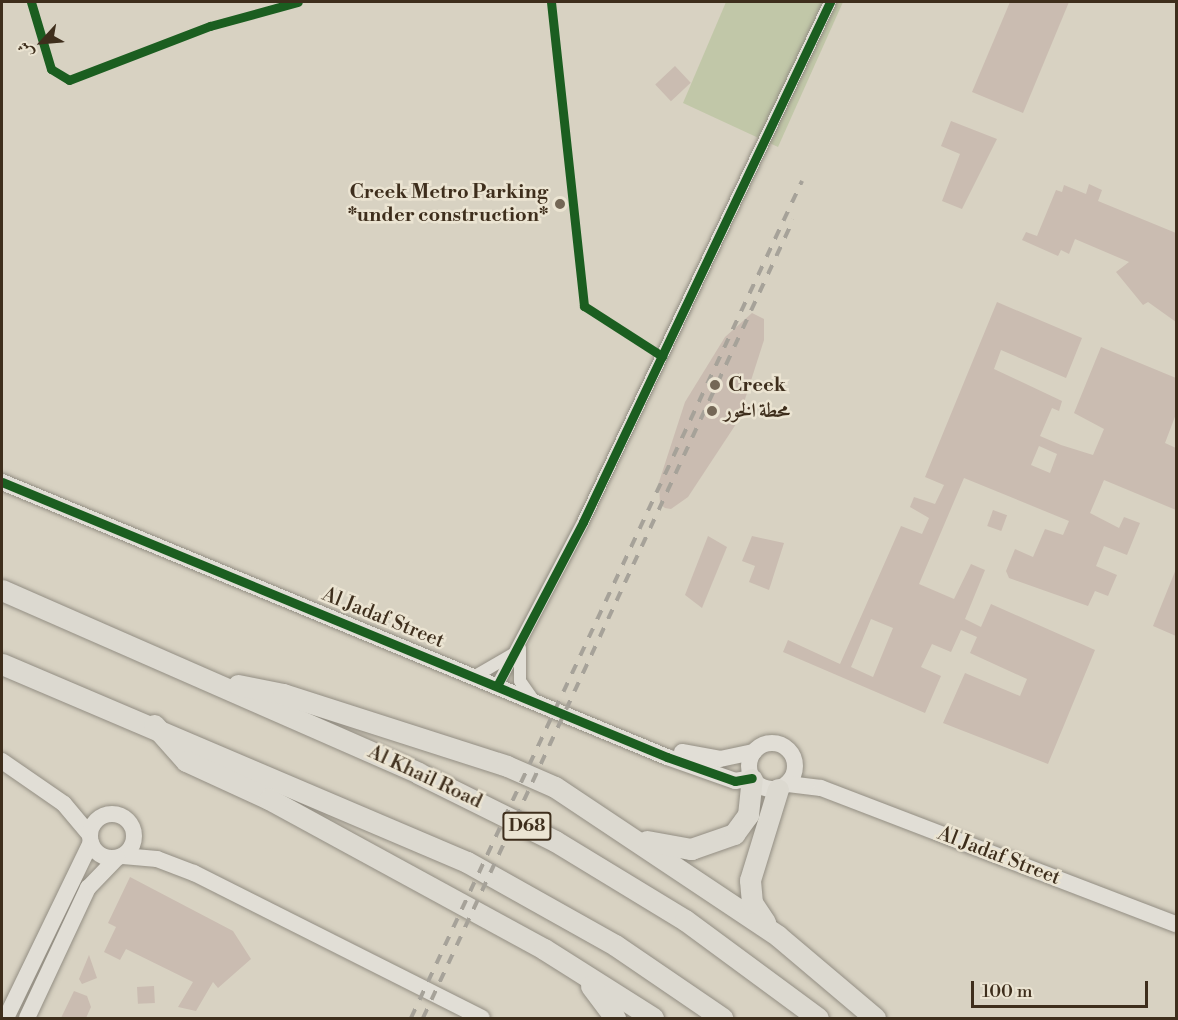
<!DOCTYPE html>
<html>
<head>
<meta charset="utf-8">
<style>
  body { margin:0 }
  #map { position:relative; width:1178px; height:1020px; overflow:hidden; background:#d8d2c2; font-family:"Libre Bodoni",Amiri,serif }
  div>[style] { position:absolute }
  .green>* { inset:0; background:#c1c7a8 }
  .building>* { inset:0; background:#cabcb1; transform-origin:0 0 }
  .roads { filter:drop-shadow(0 0 2px #938e83) drop-shadow(0 0 2px #938e83) }
  .street>* { height:12px; margin:-6px; padding:0 6px; transform-origin:6px; border-radius:6px; background:#e1ded6 }
  .secondary>* { height:16px; margin:-8px; padding:0 8px; transform-origin:8px; border-radius:8px; background:#e1ded6 }
  .secondary>.ring { margin:-8px; padding:0; box-sizing:content-box; background:none; border:16px solid #e1ded6; border-radius:50% }
  .highway>* { height:21px; margin:-10.5px; padding:0 10.5px; transform-origin:10.5px; border-radius:10.5px; background:#dcd9d0 }
  .rail>* { height:4px; margin-top:-2px; transform-origin:0; background:repeating-linear-gradient(90deg,#a6a299 0 10px,transparent 0 20px) }
  .cycleway>* { height:9px; margin:-4.5px; padding:0 4.5px; transform-origin:4.5px; border-radius:4.5px; background:#1b5e20 }
  .dots>* { width:16px; height:16px; translate:-50% -50%; box-sizing:border-box; border:3px solid #ebe4d2; border-radius:50% }
  span { translate:-50% -50%; white-space:nowrap; text-align:center; line-height:1.15; -webkit-text-stroke:5px #ebe4d2; paint-order:stroke }
  .shield-label span { padding:2px 4px; background:#ebe4d2; border:2px solid; border-radius:4px; -webkit-text-stroke-width:0 }
  .shield-label { font-size:18px; color:#3e2e1c; font-weight:700 }
  .poi-label { font-size:20px; color:#3e2e1c; font-weight:700 }
  .right { translate:-100% -50%; text-align:right }
  .left { translate:0 -50%; text-align:left }
  .street-label { font-size:20px; color:#3e2e1c }
  .frame { position:absolute; inset:0; border:3px solid #3e2e1c; pointer-events:none }
  .north { position:absolute; left:12px; top:12px; width:60px; height:60px; -webkit-text-stroke:4px #ebe4d2; paint-order:stroke; rotate:244deg; font-size:16px; font-weight:700; line-height:24px; text-align:center; color:#3e2e1c }
  .north::after { content:''; display:block; margin:auto; width:21px; height:27px; background:#3e2e1c; clip-path:polygon(50% 0,100% 100%,50% 72%,0 100%) }
  .scale { position:absolute; left:971px; top:981px; width:177px; height:27px; box-sizing:border-box; border:3px solid #3e2e1c; border-top:0; padding-left:8px; font-size:18px; line-height:21px; white-space:nowrap; color:#3e2e1c; -webkit-text-stroke:4px #ebe4d2; paint-order:stroke }
</style>
</head>
<body>
<div id="map">
  <div class="green">
    <div style="clip-path:polygon(726px 2px,843px 2px,778px 147px,683px 103px)"></div>
  </div>
  <div class="building">
    <div style="clip-path:polygon(1010px 2px,1069px 2px,1023px 113px,972px 92px)"></div>
    <div style="left:675px;top:66px;width:23px;height:27px;rotate:47deg"></div>
    <div style="clip-path:polygon(951px 121px,997px 139px,962px 209px,942px 201px,960px 154px,941px 146px)"></div>
    <div style="clip-path:polygon(1089px 184px,1102px 190px,1098px 201px,1176px 233px,1176px 322px,1148px 302px,1143px 305px,1116px 272px,1129px 262px,1075px 239px,1069px 254px,1061px 250px,1058px 256px,1022px 240px,1026px 232px,1037px 236px,1056px 190px,1062px 192px,1064px 185px,1086px 194px)"></div>
    <div style="clip-path:polygon(evenodd,997px 302px,1082px 338px,1066px 378px,1001px 350px,994px 369px,1062px 401px,1059px 411px,1052px 408px,1040px 436px,1061px 445px,1093px 455px,1104px 429px,1074px 413px,1101px 347px,1176px 378px,1176px 414px,1165px 443px,1176px 448px,1176px 510px,1104px 480px,1090px 513px,1119px 528px,1124px 517px,1140px 523px,1127px 555px,1104px 546px,1096px 566px,1117px 575px,1108px 596px,1095px 591px,1088px 606px,1009px 578px,1006px 571px,1015px 549px,1033px 557px,1045px 529px,1063px 535px,1069px 521px,964px 478px,919px 584px,954px 599px,971px 564px,985px 570px,965px 619px,981px 627px,991px 604px,1095px 650px,1048px 764px,943px 723px,965px 673px,1020px 696px,1027px 679px,970px 653px,977px 637px,961px 630px,951px 652px,932px 644px,921px 667px,941px 676px,925px 713px,783px 652px,788px 640px,840px 664px,901px 526px,922px 534px,929px 518px,910px 507px,914px 497px,935px 504px,944px 485px,925px 477px,997px 302px,1039px 446px,1057px 454px,1050px 473px,1031px 465px,1039px 446px,997px 302px,871px 619px,893px 628px,873px 677px,851px 667px,871px 619px)"></div>
    <div style="clip-path:polygon(752px 313px,764px 319px,764px 340px,738px 421px,688px 497px,671px 509px,665px 508px,660px 504px,659px 482px,685px 402px,725px 337px)"></div>
    <div style="left:993px;top:510px;width:15px;height:17px;rotate:20deg"></div>
    <div style="clip-path:polygon(708px 536px,727px 547px,702px 608px,685px 595px)"></div>
    <div style="clip-path:polygon(752px 536px,784px 543px,769px 590px,749px 582px,755px 566px,742px 561px)"></div>
    <div style="clip-path:polygon(1176px 569px,1176px 636px,1153px 626px)"></div>
    <div style="clip-path:polygon(130px 877px,233px 931px,251px 959px,218px 988px,213px 982px,196px 1011px,178px 1007px,193px 982px,126px 949px,120px 960px,104px 952px,116px 927px,108px 923px)"></div>
    <div style="clip-path:polygon(89px 955px,97px 978px,82px 984px,79px 979px)"></div>
    <div style="left:154px;top:986px;width:17px;height:17px;rotate:87deg"></div>
    <div style="clip-path:polygon(74px 991px,87px 996px,91px 1007px,86px 1018px,61px 1018px)"></div>
  </div>
  <div class="roads">
    <div class="street">
      <div style="left:520px;top:648px;width:33px;rotate:90deg"></div>
      <div style="left:520px;top:681px;width:19px;rotate:55deg"></div>
      <div style="left:477px;top:675px;width:42px;rotate:-30.3deg"></div>
      <div style="left:498px;top:684px;width:183px;rotate:-62.3deg"></div>
      <div style="left:583px;top:522px;width:576px;rotate:-64.59deg"></div>
    </div>
    <div class="secondary">
      <div style="left:2px;top:482px;width:720px;rotate:22.47deg"></div>
      <div style="left:667px;top:757px;width:72px;rotate:19.4deg"></div>
      <div style="left:735px;top:781px;width:17px;rotate:-10deg"></div>
      <div class="ring" style="left:749px;top:743px;width:30px;height:30px"></div>
      <div style="left:682px;top:752px;width:39px;rotate:10deg"></div>
      <div style="left:720px;top:759px;width:35px;rotate:-12deg"></div>
      <div style="left:2px;top:761px;width:75px;rotate:34.7deg"></div>
      <div style="left:64px;top:804px;width:40px;rotate:50deg"></div>
      <div style="left:788px;top:784px;width:33px;rotate:7deg"></div>
      <div style="left:821px;top:788px;width:380px;rotate:21deg"></div>
      <div class="ring" style="left:90px;top:814px;width:28px;height:28px"></div>
      <div style="left:123px;top:856px;width:34px;rotate:5deg"></div>
      <div style="left:157px;top:859px;width:40px;rotate:21deg"></div>
      <div style="left:194px;top:873px;width:322px;rotate:26.7deg"></div>
      <div style="left:6px;top:1018px;width:195px;rotate:-64.2deg"></div>
      <div style="left:27px;top:1018px;width:144px;rotate:-64.9deg"></div>
      <div style="left:88px;top:888px;width:42px;rotate:-46deg"></div>
    </div>
    <div class="highway">
      <div style="left:2px;top:590px;width:454px;rotate:23.7deg"></div>
      <div style="left:418px;top:773px;width:153px;rotate:26.4deg"></div>
      <div style="left:555px;top:841px;width:152px;rotate:31.3deg"></div>
      <div style="left:685px;top:920px;width:165px;rotate:36.4deg"></div>
      <div style="left:2px;top:664px;width:505px;rotate:23.06deg"></div>
      <div style="left:467px;top:862px;width:170px;rotate:29.3deg"></div>
      <div style="left:615px;top:945px;width:130px;rotate:34.3deg"></div>
      <div style="left:238px;top:685px;width:46px;rotate:11.3deg"></div>
      <div style="left:283px;top:694px;width:235px;rotate:17.8deg"></div>
      <div style="left:507px;top:766px;width:52px;rotate:23.6deg"></div>
      <div style="left:555px;top:787px;width:268px;rotate:33.7deg"></div>
      <div style="left:778px;top:936px;width:127px;rotate:40.2deg"></div>
      <div style="left:154px;top:725px;width:48px;rotate:48.4deg"></div>
      <div style="left:186px;top:761px;width:91px;rotate:24.6deg"></div>
      <div style="left:269px;top:799px;width:313px;rotate:28.6deg"></div>
      <div style="left:544px;top:949px;width:129px;rotate:32.3deg"></div>
      <div style="left:647px;top:841px;width:45px;rotate:10.3deg"></div>
      <div style="left:691px;top:849px;width:46px;rotate:-19.2deg"></div>
      <div style="left:734px;top:834px;width:24px;rotate:-54deg"></div>
      <div style="left:748px;top:815px;width:36px;rotate:-84deg"></div>
      <div style="left:765px;top:922px;width:23px;rotate:-124deg"></div>
      <div style="left:752px;top:903px;width:23px;rotate:-95deg"></div>
      <div style="left:750px;top:880px;width:95px;rotate:-72.9deg"></div>
      <div style="left:591px;top:986px;width:40px;rotate:53deg"></div>
    </div>
  </div>
  <div class="rail">
    <div style="left:411px;top:1018px;width:924px;rotate:-64.96deg"></div>
    <div style="left:423px;top:1018px;width:880px;rotate:-65.12deg"></div>
  </div>
  <div class="cycleway">
    <div style="left:31px;top:2px;width:70px;rotate:73.4deg"></div>
    <div style="left:51px;top:69px;width:21px;rotate:31deg"></div>
    <div style="left:69px;top:80px;width:151px;rotate:-21deg"></div>
    <div style="left:210px;top:26px;width:91px;rotate:-15.3deg"></div>
    <div style="left:551px;top:2px;width:306px;rotate:83.8deg"></div>
    <div style="left:584px;top:306px;width:93px;rotate:32.7deg"></div>
    <div style="left:2px;top:482px;width:720px;rotate:22.47deg"></div>
    <div style="left:667px;top:757px;width:72px;rotate:19.4deg"></div>
    <div style="left:735px;top:781px;width:17px;rotate:-10deg"></div>
    <div style="left:498px;top:684px;width:183px;rotate:-62.3deg"></div>
    <div style="left:583px;top:522px;width:576px;rotate:-64.59deg"></div>
  </div>
  <div class="dots">
    <div style="left:560px;top:204px;background:#746756"></div>
    <div style="left:715px;top:385px;background:#746756"></div>
    <div style="left:712px;top:411px;background:#746756"></div>
  </div>
  <div class="shield-label">
    <span style="left:527px;top:826px">D68</span>
  </div>
  <div class="poi-label">
    <span class="right" style="left:548px;top:204px">Creek Metro Parking<br>*under construction*</span>
    <span class="left" style="left:728px;top:385px">Creek</span>
    <span class="left" style="left:724px;top:411px">محطة الخور</span>
  </div>
  <div class="street-label">
    <span style="left:383px;top:618px;rotate:22deg">Al Jadaf Street</span>
    <span style="left:425px;top:777px;rotate:25deg">Al Khail Road</span>
    <span style="left:999px;top:856px;rotate:21deg">Al Jadaf Street</span>
  </div>
  <div class="frame"></div>
  <div class="north">ش</div>
  <div class="scale">100 m</div>
</div>
</body>
</html>
